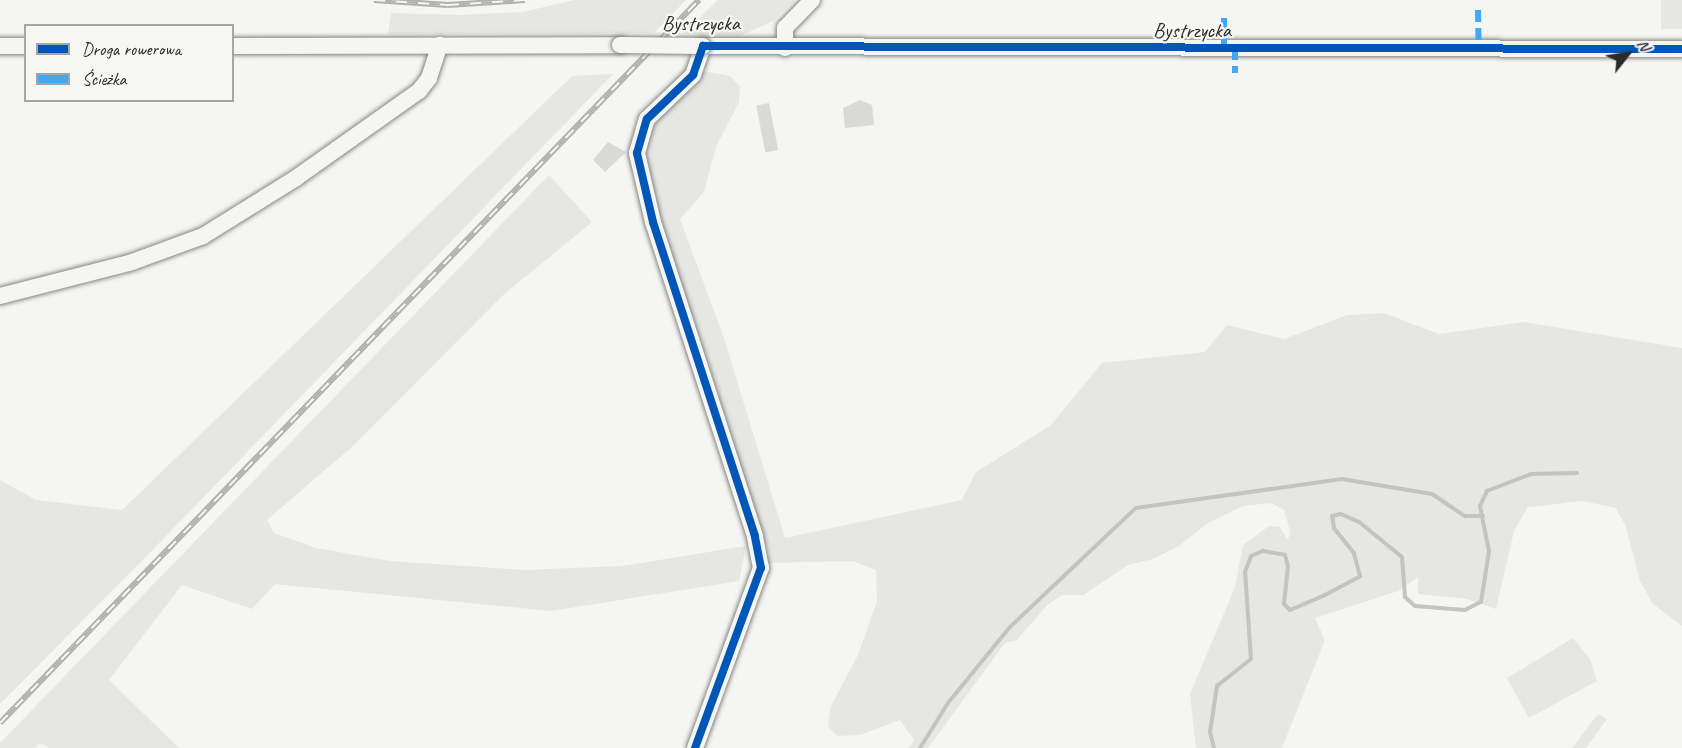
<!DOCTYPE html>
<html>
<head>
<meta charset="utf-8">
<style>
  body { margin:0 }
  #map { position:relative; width:1682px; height:748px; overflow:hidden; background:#f5f5f3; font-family:Caveat,sans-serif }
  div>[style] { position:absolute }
  .green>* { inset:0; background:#e6e6e2; transform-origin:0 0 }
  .stream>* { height:4px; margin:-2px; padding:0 2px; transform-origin:2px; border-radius:2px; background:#c3c3c1 }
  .building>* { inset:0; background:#d9d9d8; transform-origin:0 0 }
  .roads { filter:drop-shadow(0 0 2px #868685) drop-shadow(0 0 2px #868685) }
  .minor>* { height:16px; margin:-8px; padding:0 8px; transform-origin:8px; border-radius:8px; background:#f5f5f3 }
  .rail>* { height:6px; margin-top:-3px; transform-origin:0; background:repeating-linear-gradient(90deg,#f6f6f2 0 11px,#b0b0af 0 22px); box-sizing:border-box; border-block:2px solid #b0b0af }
  .bridges { filter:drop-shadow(0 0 2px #868685) drop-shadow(0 0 2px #868685) }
  .minor-bridge>* { height:16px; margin:-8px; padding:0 8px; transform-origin:8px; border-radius:8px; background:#f5f5f3 }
  .quiet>* { height:6px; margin-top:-3px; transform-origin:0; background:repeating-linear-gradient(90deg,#3fa9f5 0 12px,transparent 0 18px) }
  .cycleway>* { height:8px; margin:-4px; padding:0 4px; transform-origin:4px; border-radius:4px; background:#0057b8 }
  span { translate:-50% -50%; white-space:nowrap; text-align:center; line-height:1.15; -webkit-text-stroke:4.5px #f6f6f2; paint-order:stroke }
  .street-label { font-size:21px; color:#2b2b2b }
  .legend { position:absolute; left:24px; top:24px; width:210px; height:78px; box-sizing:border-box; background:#f6f6f2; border:2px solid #a5a5a2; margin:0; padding:8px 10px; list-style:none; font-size:18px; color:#2b2b2b }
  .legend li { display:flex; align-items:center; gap:12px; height:30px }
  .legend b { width:30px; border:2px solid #a5a5a2 }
  .north { position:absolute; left:1598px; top:24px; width:60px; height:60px; -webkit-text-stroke:4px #f6f6f2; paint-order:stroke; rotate:60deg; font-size:16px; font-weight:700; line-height:24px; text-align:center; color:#2b2b2b }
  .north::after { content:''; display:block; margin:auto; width:21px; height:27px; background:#2b2b2b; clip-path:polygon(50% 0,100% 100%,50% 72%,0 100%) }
</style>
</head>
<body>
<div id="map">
  <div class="green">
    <div style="clip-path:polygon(574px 0,686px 0,654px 33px,388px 34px,391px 13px,459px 15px,523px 12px)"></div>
    <div style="clip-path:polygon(718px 0,795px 0,773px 21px,740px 36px,683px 34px)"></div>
    <div style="left:1661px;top:0;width:21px;height:29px"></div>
    <div style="clip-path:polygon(704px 71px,730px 76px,740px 87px,739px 102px,716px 147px,704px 192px,680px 219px,724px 338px,785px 538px,962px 500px,976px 472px,1051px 425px,1102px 363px,1205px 352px,1227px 325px,1284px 339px,1347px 315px,1384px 313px,1439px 334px,1524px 322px,1682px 348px,1682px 626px,1652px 603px,1640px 581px,1626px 527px,1616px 508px,1583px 501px,1528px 507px,1514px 531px,1496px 609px,1467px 599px,1418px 594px,1418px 577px,1398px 591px,1315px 618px,1325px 640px,1282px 748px,1196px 748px,1190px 694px,1235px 587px,1243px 545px,1269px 526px,1280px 527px,1288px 540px,1290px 531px,1284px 510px,1271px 503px,1243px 506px,1208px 523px,1179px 546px,1153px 559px,1128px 565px,1083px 595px,1062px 595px,1047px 605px,1017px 640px,1005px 643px,928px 748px,909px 748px,914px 740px,900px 720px,860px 735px,837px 736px,828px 726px,831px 706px,858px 655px,877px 601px,876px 570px,853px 561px,764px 563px,769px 553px,649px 188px,645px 154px,651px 132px,664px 112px)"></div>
    <div style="clip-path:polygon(613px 74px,135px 568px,0 704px,0 480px,36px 500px,122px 510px,572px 76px)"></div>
    <div style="clip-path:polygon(549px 175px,592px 222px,502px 296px,354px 445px,267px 520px,274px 533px,316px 548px,390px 561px,524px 570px,622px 566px,746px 546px,739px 581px,551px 611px,275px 584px,252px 609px,182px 585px,109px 680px,179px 748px,49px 748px,40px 743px,35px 748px,0 748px,0 743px)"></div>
    <div style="clip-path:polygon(1573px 638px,1590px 659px,1597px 681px,1529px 718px,1507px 678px)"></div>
    <div style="clip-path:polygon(1598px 714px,1607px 719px,1586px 748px,1572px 748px)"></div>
  </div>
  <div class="stream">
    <div style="left:920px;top:748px;width:53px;rotate:-58.1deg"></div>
    <div style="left:948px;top:703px;width:98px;rotate:-50.8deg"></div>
    <div style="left:1010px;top:627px;width:173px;rotate:-43.4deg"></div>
    <div style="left:1136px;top:508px;width:208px;rotate:-8deg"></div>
    <div style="left:1342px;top:479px;width:91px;rotate:9.5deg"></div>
    <div style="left:1432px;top:494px;width:40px;rotate:34deg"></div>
    <div style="left:1465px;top:516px;width:18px"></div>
    <div style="left:1214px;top:748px;width:16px;rotate:-104deg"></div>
    <div style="left:1210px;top:732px;width:47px;rotate:-81.3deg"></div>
    <div style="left:1217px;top:686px;width:43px;rotate:-38.5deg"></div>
    <div style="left:1251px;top:659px;width:87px;rotate:-93.9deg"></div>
    <div style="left:1245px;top:572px;width:17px;rotate:-69deg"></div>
    <div style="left:1251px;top:556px;width:13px;rotate:-23deg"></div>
    <div style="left:1263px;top:551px;width:22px;rotate:10deg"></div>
    <div style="left:1285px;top:555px;width:11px;rotate:75deg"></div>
    <div style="left:1288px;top:566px;width:38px;rotate:96deg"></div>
    <div style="left:1284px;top:604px;width:8px;rotate:45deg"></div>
    <div style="left:1290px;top:610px;width:38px;rotate:-23deg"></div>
    <div style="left:1325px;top:595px;width:40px;rotate:-28deg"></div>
    <div style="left:1360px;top:576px;width:24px;rotate:-105deg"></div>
    <div style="left:1354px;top:553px;width:32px;rotate:-129deg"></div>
    <div style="left:1334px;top:528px;width:12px;rotate:-99deg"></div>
    <div style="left:1332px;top:516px;width:9px;rotate:-13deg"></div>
    <div style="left:1341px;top:514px;width:20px;rotate:24deg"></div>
    <div style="left:1359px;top:522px;width:55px;rotate:39.1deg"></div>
    <div style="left:1402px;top:557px;width:40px;rotate:85.7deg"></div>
    <div style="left:1405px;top:597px;width:13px;rotate:42deg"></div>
    <div style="left:1415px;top:606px;width:50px;rotate:4.6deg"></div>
    <div style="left:1465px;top:610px;width:18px;rotate:-27deg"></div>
    <div style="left:1481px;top:602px;width:52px;rotate:-81.1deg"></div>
    <div style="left:1489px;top:551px;width:46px;rotate:-101.3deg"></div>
    <div style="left:1480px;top:506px;width:17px;rotate:-65deg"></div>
    <div style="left:1487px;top:491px;width:47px;rotate:-21.1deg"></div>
    <div style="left:1531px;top:474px;width:46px;rotate:-1.2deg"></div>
  </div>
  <div class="building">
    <div style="clip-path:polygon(860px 100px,872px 105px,874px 125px,845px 128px,843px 108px)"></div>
    <div style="left:769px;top:103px;width:48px;height:13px;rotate:79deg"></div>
    <div style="clip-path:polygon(608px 142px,626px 152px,605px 172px,593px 160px)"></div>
  </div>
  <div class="roads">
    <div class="minor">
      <div style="left:0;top:46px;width:26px"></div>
      <div style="left:232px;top:46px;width:388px;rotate:-0.1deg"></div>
      <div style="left:785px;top:48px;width:20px;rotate:-90deg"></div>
      <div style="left:785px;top:28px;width:39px;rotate:-46deg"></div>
      <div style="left:0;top:296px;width:136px;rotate:-14.4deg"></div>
      <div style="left:132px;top:262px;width:76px;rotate:-20.1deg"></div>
      <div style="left:203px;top:236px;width:110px;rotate:-31.9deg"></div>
      <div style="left:296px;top:178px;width:151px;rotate:-35.3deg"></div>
      <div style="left:419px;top:91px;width:16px;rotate:-52deg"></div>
      <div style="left:429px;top:78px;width:35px;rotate:-72deg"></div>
      <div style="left:695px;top:748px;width:192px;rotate:-69.9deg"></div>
      <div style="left:761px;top:568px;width:33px;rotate:-101deg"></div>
      <div style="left:755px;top:536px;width:330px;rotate:-108deg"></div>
      <div style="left:653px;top:222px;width:71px;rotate:-103.1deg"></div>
      <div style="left:637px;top:153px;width:35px;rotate:-74deg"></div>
      <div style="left:647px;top:119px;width:64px;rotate:-43.7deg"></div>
      <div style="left:693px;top:75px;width:31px;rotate:-71deg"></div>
      <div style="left:703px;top:46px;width:979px;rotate:0.18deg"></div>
    </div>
  </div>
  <div class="rail">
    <div style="left:374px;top:0;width:74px;rotate:3.9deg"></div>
    <div style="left:448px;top:5px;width:77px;rotate:-3.7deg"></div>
    <div style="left:0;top:723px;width:1006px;rotate:-45.97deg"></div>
  </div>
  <div class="bridges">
    <div class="minor-bridge">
      <div style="left:620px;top:45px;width:83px;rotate:0.7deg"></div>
    </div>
  </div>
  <div class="quiet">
    <div style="left:1478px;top:10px;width:39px;rotate:89deg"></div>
    <div style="left:1224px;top:48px;width:30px;rotate:-90deg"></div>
    <div style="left:1235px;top:48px;width:25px;rotate:90deg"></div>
  </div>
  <div class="cycleway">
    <div style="left:695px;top:748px;width:192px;rotate:-69.9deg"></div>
    <div style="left:761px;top:568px;width:33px;rotate:-101deg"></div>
    <div style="left:755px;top:536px;width:330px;rotate:-108deg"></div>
    <div style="left:653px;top:222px;width:71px;rotate:-103.1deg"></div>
    <div style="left:637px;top:153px;width:35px;rotate:-74deg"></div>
    <div style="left:647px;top:119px;width:64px;rotate:-43.7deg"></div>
    <div style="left:693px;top:75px;width:31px;rotate:-71deg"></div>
    <div style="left:703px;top:46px;width:979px;rotate:0.18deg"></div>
  </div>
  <div class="street-label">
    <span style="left:701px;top:23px">Bystrzycka</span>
    <span style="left:1192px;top:30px">Bystrzycka</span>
  </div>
  <ul class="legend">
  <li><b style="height:8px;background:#0057b8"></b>Droga rowerowa</li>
  <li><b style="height:8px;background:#3fa9f5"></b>Ścieżka</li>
  </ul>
  <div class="north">N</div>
</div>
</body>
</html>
